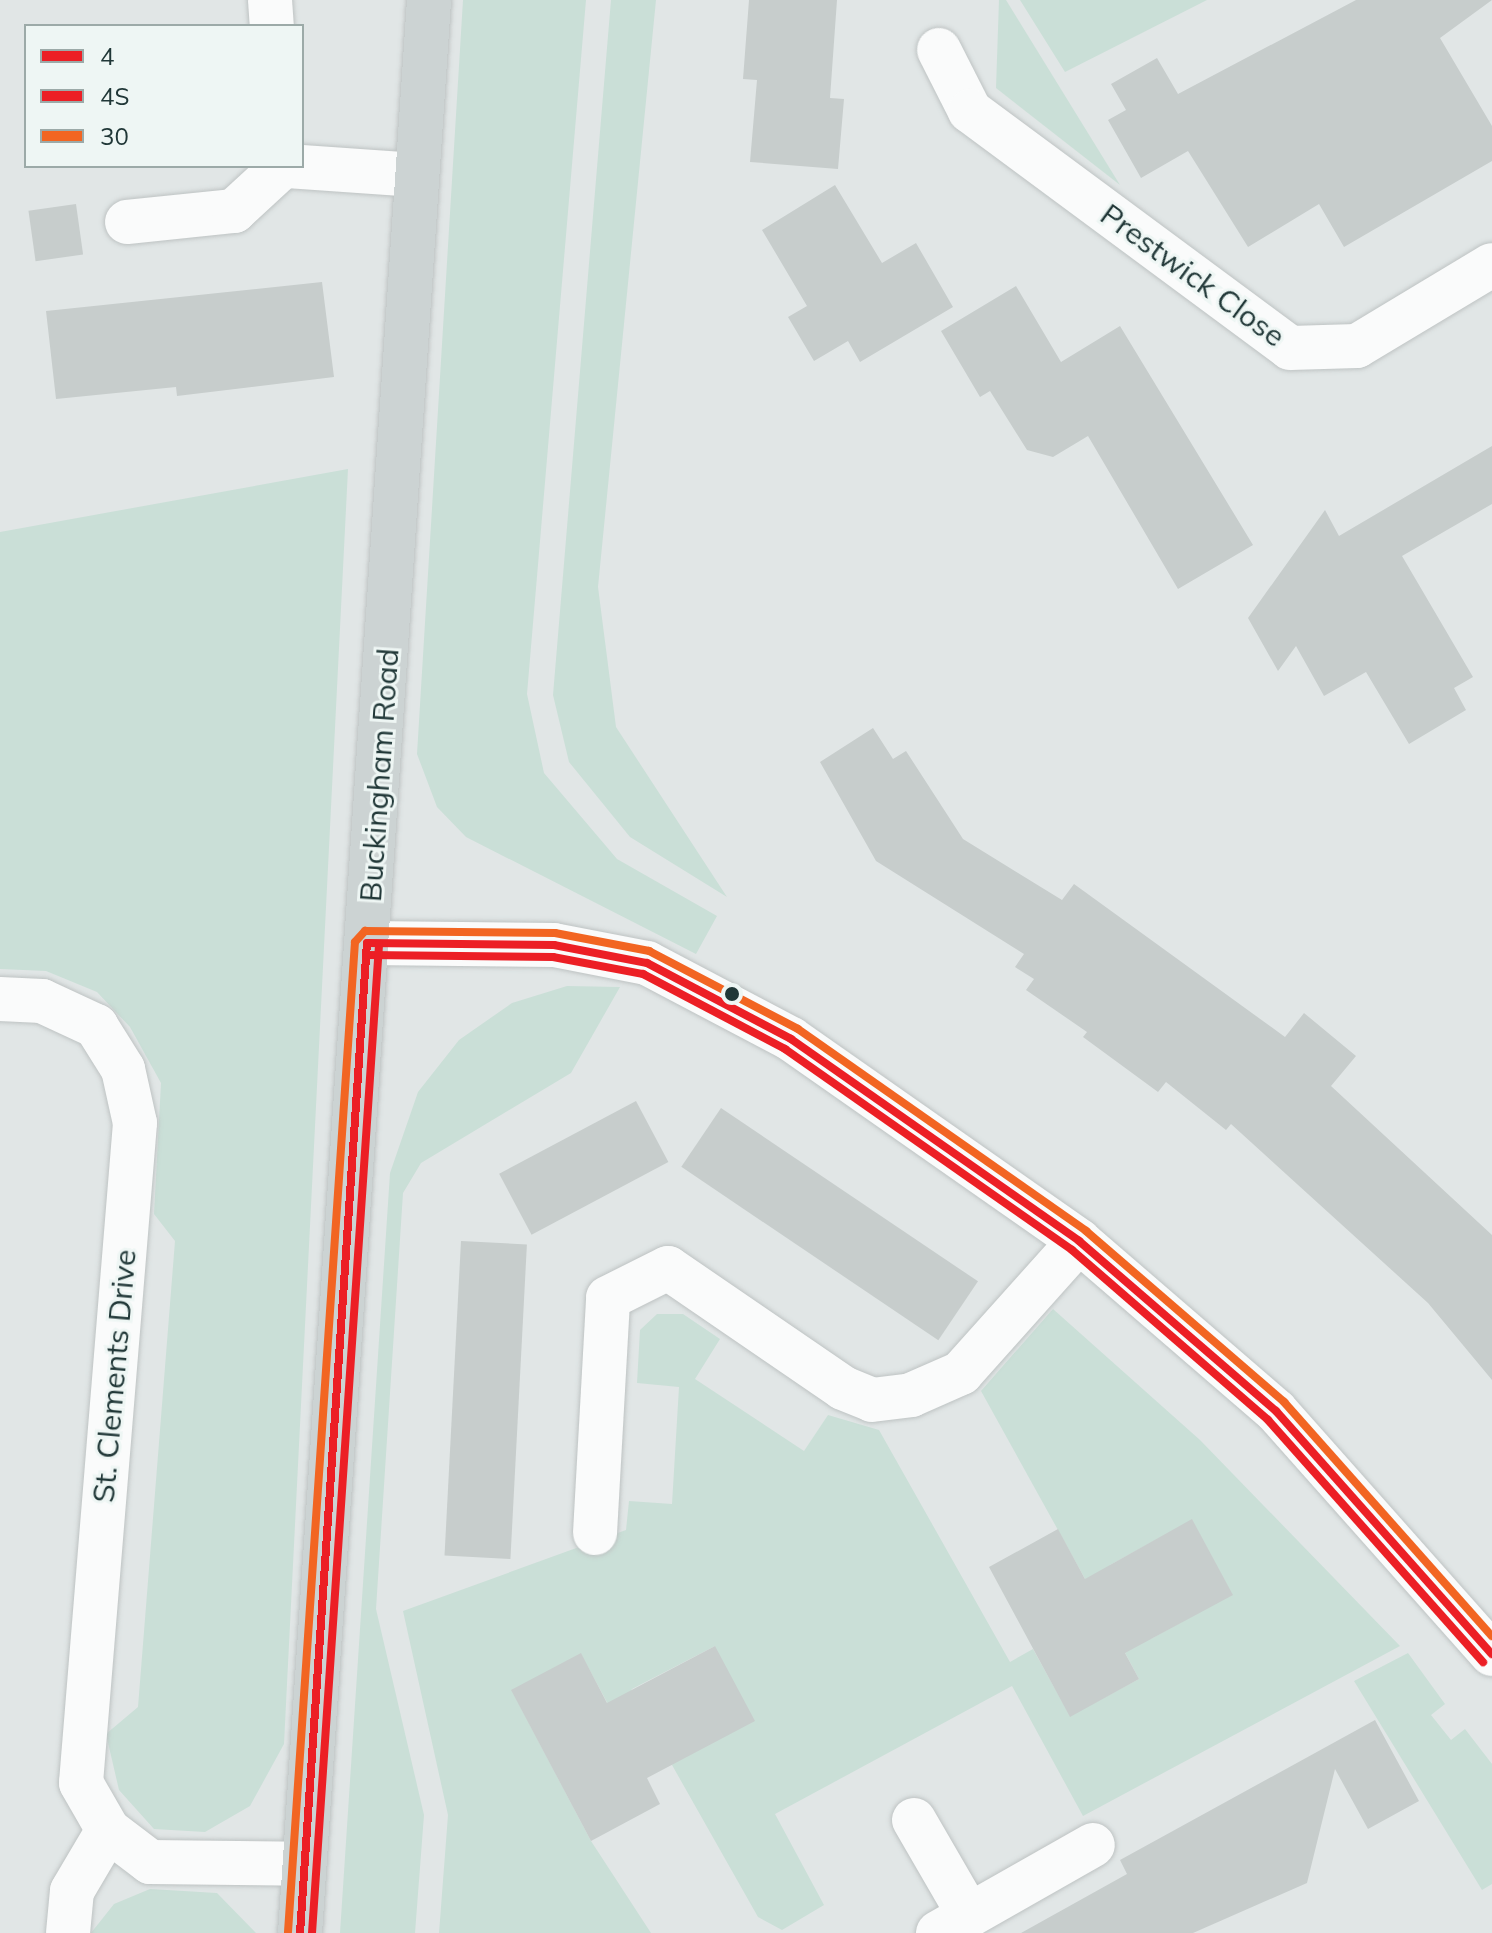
<!DOCTYPE html>
<html>
<head>
<meta charset="utf-8">
<style>
  body { margin:0 }
  #map { position:relative; width:1492px; height:1933px; overflow:hidden; background:#e1e6e6; font-family:Mulish,sans-serif }
  div>[style] { position:absolute }
  .green>* { inset:0; background:#cadfd7 }
  .building>* { inset:0; background:#c7cdcc; transform-origin:0 0 }
  .roads { filter:drop-shadow(0 0 2px #bec3c3) drop-shadow(0 0 2px #bec3c3) }
  .minor>* { height:44px; margin:-22px; padding:0 22px; transform-origin:22px; border-radius:22px; background:#fafbfb }
  .major>* { height:44px; margin:-22px; padding:0 22px; transform-origin:22px; border-radius:22px; background:#ccd3d3 }
  .bus-1>* { height:8px; margin:-4px; padding:0 4px; transform-origin:4px; border-radius:4px; background:#ec1f25 }
  .bus-2>* { height:8px; margin:-4px; padding:0 4px; transform-origin:4px; border-radius:4px; background:#ec1f25 }
  .bus-3>* { height:8px; margin:-4px; padding:0 4px; transform-origin:4px; border-radius:4px; background:#f26522 }
  .dots>* { width:22px; height:22px; translate:-50% -50%; box-sizing:border-box; border:4px solid #eef6f4; border-radius:50% }
  span { translate:-50% -50%; white-space:nowrap; text-align:center; line-height:1.15; -webkit-text-stroke:6px #eef6f4; paint-order:stroke }
  .street-label { font-size:30px; color:#203737 }
  .legend { position:absolute; left:24px; top:24px; width:280px; height:144px; box-sizing:border-box; background:#eef6f4; border:2px solid #9caaa8; margin:0; padding:10px 14px; list-style:none; font-size:24px; color:#203737 }
  .legend li { display:flex; align-items:center; gap:16px; height:40px }
  .legend b { width:40px; border:2px solid #9caaa8 }
</style>
</head>
<body>
<div id="map">
  <div class="green">
    <div style="clip-path:polygon(463px 0,586px 0,527px 694px,544px 773px,617px 859px,717px 916px,696px 954px,466px 837px,437px 807px,417px 754px)"></div>
    <div style="clip-path:polygon(611px 0,656px 0,598px 587px,616px 727px,727px 897px,630px 837px,569px 762px,553px 695px)"></div>
    <div style="clip-path:polygon(999px 0,1006px 0,1120px 185px,996px 88px)"></div>
    <div style="clip-path:polygon(1020px 0,1207px 0,1065px 72px)"></div>
    <div style="clip-path:polygon(348px 469px,284px 1744px,250px 1806px,205px 1832px,154px 1829px,119px 1790px,106px 1734px,138px 1707px,175px 1241px,154px 1214px,161px 1083px,130px 1027px,97px 992px,46px 971px,0 969px,0 532px)"></div>
    <div style="clip-path:polygon(567px 986px,620px 987px,571px 1073px,421px 1163px,403px 1193px,376px 1609px,424px 1815px,415px 1933px,340px 1933px,390px 1173px,418px 1092px,459px 1040px,512px 1003px)"></div>
    <div style="clip-path:polygon(1053px 1309px,1200px 1440px,1400px 1646px,1083px 1816px,1012px 1686px,775px 1814px,824px 1905px,782px 1930px,758px 1917px,672px 1765px,715px 1646px,632px 1689px,616px 1719px,581px 1654px,512px 1691px,591px 1841px,651px 1933px,439px 1933px,448px 1815px,403px 1611px,626px 1530px,629px 1501px,672px 1504px,679px 1387px,637px 1383px,640px 1330px,657px 1314px,683px 1314px,720px 1339px,695px 1379px,804px 1451px,828px 1415px,879px 1430px,1010px 1662px,1033px 1649px,1070px 1716px,1139px 1679px,1106px 1617px,1151px 1639px,1232px 1594px,1192px 1520px,1110px 1565px,1094px 1595px,981px 1391px)"></div>
    <div style="clip-path:polygon(1408px 1653px,1445px 1704px,1431px 1715px,1451px 1740px,1465px 1729px,1492px 1764px,1492px 1884px,1482px 1890px,1354px 1681px)"></div>
    <div style="clip-path:polygon(150px 1889px,217px 1893px,256px 1933px,91px 1933px,114px 1904px)"></div>
  </div>
  <div class="building">
    <div style="clip-path:polygon(749px 0,837px 0,830px 98px,844px 99px,838px 169px,750px 162px,757px 80px,743px 79px)"></div>
    <div style="clip-path:polygon(1356px 0,1492px 0,1440px 38px,1492px 126px,1492px 161px,1344px 247px,1319px 204px,1248px 247px,1188px 151px,1141px 178px,1108px 120px,1126px 110px,1111px 84px,1157px 58px,1178px 94px)"></div>
    <div style="clip-path:polygon(835px 185px,882px 263px,916px 243px,953px 307px,860px 362px,848px 341px,814px 361px,788px 317px,807px 306px,762px 230px)"></div>
    <div style="left:76px;top:204px;width:51px;height:48px;rotate:82deg"></div>
    <div style="clip-path:polygon(322px 282px,334px 377px,177px 396px,176px 387px,56px 399px,46px 311px)"></div>
    <div style="clip-path:polygon(1016px 286px,1061px 362px,1120px 326px,1253px 545px,1178px 589px,1088px 436px,1053px 457px,1027px 450px,990px 391px,980px 397px,941px 331px)"></div>
    <div style="clip-path:polygon(1492px 446px,1492px 504px,1402px 556px,1473px 677px,1454px 688px,1466px 710px,1409px 744px,1366px 672px,1324px 696px,1296px 646px,1278px 671px,1248px 618px,1325px 510px,1339px 536px)"></div>
    <div style="clip-path:polygon(873px 728px,893px 759px,906px 751px,963px 839px,1062px 900px,1074px 884px,1285px 1037px,1304px 1013px,1356px 1056px,1331px 1086px,1492px 1235px,1492px 1380px,1428px 1303px,1231px 1124px,1226px 1130px,1166px 1082px,1158px 1092px,1083px 1037px,1087px 1032px,1026px 990px,1034px 979px,1015px 967px,1024px 954px,876px 861px,820px 762px)"></div>
    <div style="left:636px;top:1101px;width:69px;height:155px;rotate:62deg"></div>
    <div style="left:721px;top:1108px;width:310px;height:71px;rotate:34deg"></div>
    <div style="left:461px;top:1241px;width:66px;height:315px;rotate:3deg"></div>
    <div style="clip-path:polygon(1192px 1519px,1233px 1595px,1125px 1653px,1139px 1679px,1070px 1717px,989px 1567px,1058px 1529px,1085px 1579px)"></div>
    <div style="clip-path:polygon(715px 1646px,755px 1721px,647px 1778px,660px 1804px,591px 1841px,511px 1690px,581px 1653px,607px 1703px)"></div>
    <div style="clip-path:polygon(1375px 1720px,1419px 1801px,1368px 1829px,1335px 1769px,1307px 1883px,1193px 1933px,1021px 1933px,1127px 1874px,1120px 1860px)"></div>
  </div>
  <div class="roads">
    <div class="minor">
      <div style="left:270px;top:0;width:26px;rotate:86deg"></div>
      <div style="left:939px;top:50px;width:68px;rotate:63.1deg"></div>
      <div style="left:970px;top:111px;width:398px;rotate:36.5deg"></div>
      <div style="left:1290px;top:348px;width:67px;rotate:-1.7deg"></div>
      <div style="left:1357px;top:346px;width:157px;rotate:-31deg"></div>
      <div style="left:288px;top:166px;width:128px;rotate:4deg"></div>
      <div style="left:127px;top:222px;width:108px;rotate:-5.9deg"></div>
      <div style="left:234px;top:211px;width:67px;rotate:-42.6deg"></div>
      <div style="left:367px;top:943px;width:187px;rotate:0.6deg"></div>
      <div style="left:554px;top:945px;width:95px;rotate:11deg"></div>
      <div style="left:647px;top:963px;width:163px;rotate:27.8deg"></div>
      <div style="left:791px;top:1039px;width:352px;rotate:35deg"></div>
      <div style="left:1079px;top:1241px;width:260px;rotate:40.8deg"></div>
      <div style="left:1276px;top:1411px;width:325px;rotate:48.4deg"></div>
      <div style="left:0;top:999px;width:42px;rotate:2.7deg"></div>
      <div style="left:42px;top:1001px;width:60px;rotate:24.8deg"></div>
      <div style="left:96px;top:1026px;width:51px;rotate:57.9deg"></div>
      <div style="left:123px;top:1069px;width:55px;rotate:77.5deg"></div>
      <div style="left:135px;top:1123px;width:662px;rotate:94.68deg"></div>
      <div style="left:81px;top:1783px;width:54px;rotate:60.1deg"></div>
      <div style="left:108px;top:1830px;width:53px;rotate:37.3deg"></div>
      <div style="left:150px;top:1862px;width:153px;rotate:0.7deg"></div>
      <div style="left:595px;top:1533px;width:235px;rotate:-86.8deg"></div>
      <div style="left:608px;top:1298px;width:67px;rotate:-26.6deg"></div>
      <div style="left:668px;top:1268px;width:212px;rotate:34.4deg"></div>
      <div style="left:843px;top:1388px;width:31px;rotate:22deg"></div>
      <div style="left:872px;top:1400px;width:39px;rotate:-7deg"></div>
      <div style="left:911px;top:1395px;width:55px;rotate:-23.7deg"></div>
      <div style="left:961px;top:1373px;width:177px;rotate:-48.2deg"></div>
      <div style="left:914px;top:1820px;width:110px;rotate:59.9deg"></div>
      <div style="left:68px;top:1933px;width:42px;rotate:-84.6deg"></div>
      <div style="left:72px;top:1891px;width:71px;rotate:-59.5deg"></div>
      <div style="left:938px;top:1933px;width:178px;rotate:-29.6deg"></div>
    </div>
    <div class="major">
      <div style="left:300px;top:1933px;width:1937px;rotate:-86.18deg"></div>
    </div>
  </div>
  <div class="bus-1">
    <div style="left:367px;top:943px;width:187px;rotate:0.6deg"></div>
    <div style="left:554px;top:945px;width:95px;rotate:11deg"></div>
    <div style="left:647px;top:963px;width:163px;rotate:27.8deg"></div>
    <div style="left:791px;top:1039px;width:352px;rotate:35deg"></div>
    <div style="left:1079px;top:1241px;width:260px;rotate:40.8deg"></div>
    <div style="left:1276px;top:1411px;width:325px;rotate:48.4deg"></div>
    <div style="left:300px;top:1933px;width:992px;rotate:-86.13deg"></div>
  </div>
  <div class="bus-2">
    <div style="left:367px;top:955px;width:186px;rotate:0.6deg"></div>
    <div style="left:553px;top:957px;width:92px;rotate:10.7deg"></div>
    <div style="left:643px;top:974px;width:161px;rotate:27.8deg"></div>
    <div style="left:785px;top:1049px;width:350px;rotate:35deg"></div>
    <div style="left:1072px;top:1250px;width:259px;rotate:40.9deg"></div>
    <div style="left:1268px;top:1420px;width:324px;rotate:48.4deg"></div>
    <div style="left:312px;top:1933px;width:991px;rotate:-86.12deg"></div>
  </div>
  <div class="bus-3">
    <div style="left:288px;top:1932px;width:992px;rotate:-86.13deg"></div>
    <div style="left:355px;top:942px;width:15px;rotate:-48deg"></div>
    <div style="left:365px;top:931px;width:190px;rotate:0.6deg"></div>
    <div style="left:555px;top:933px;width:96px;rotate:10.8deg"></div>
    <div style="left:649px;top:951px;width:168px;rotate:27.6deg"></div>
    <div style="left:798px;top:1029px;width:352px;rotate:35deg"></div>
    <div style="left:1086px;top:1231px;width:262px;rotate:40.8deg"></div>
    <div style="left:1284px;top:1402px;width:313px;rotate:48.4deg"></div>
  </div>
  <div class="dots">
    <div style="left:732px;top:994px;background:#203737"></div>
  </div>
  <div class="street-label">
    <span style="left:1193px;top:275px;rotate:36deg">Prestwick Close</span>
    <span style="left:379px;top:775px;rotate:-86deg">Buckingham Road</span>
    <span style="left:114px;top:1376px;rotate:-85deg">St. Clements Drive</span>
  </div>
  <ul class="legend">
  <li><b style="height:10px;background:#ec1f25"></b>4</li>
  <li><b style="height:10px;background:#ec1f25"></b>4S</li>
  <li><b style="height:10px;background:#f26522"></b>30</li>
  </ul>
</div>
</body>
</html>
